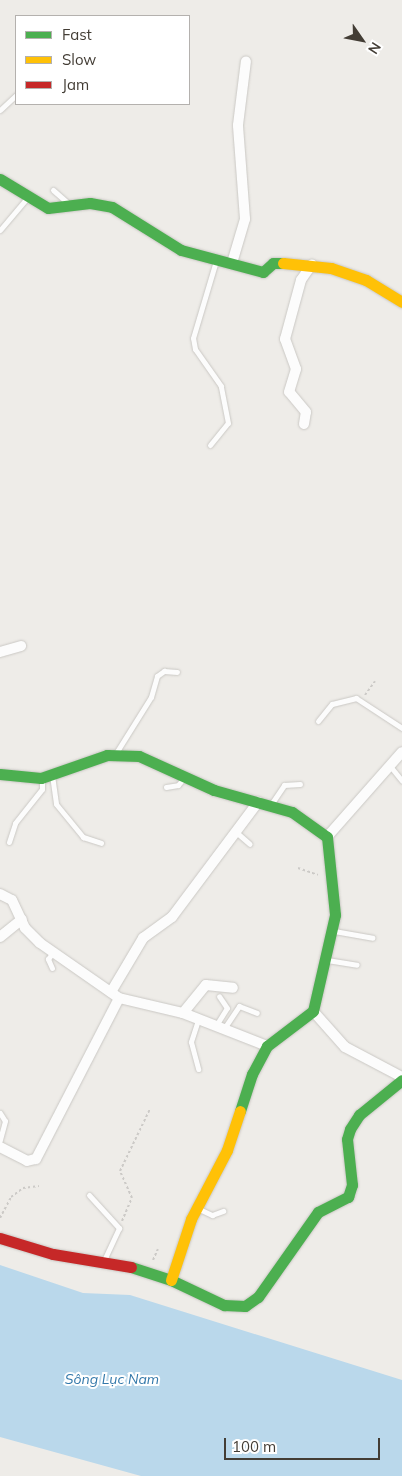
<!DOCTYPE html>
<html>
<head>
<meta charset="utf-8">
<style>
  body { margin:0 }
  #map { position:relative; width:402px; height:1476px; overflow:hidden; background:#eeece8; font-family:Mulish,sans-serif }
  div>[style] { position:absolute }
  .water>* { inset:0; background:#bad8eb }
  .path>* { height:2px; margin-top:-1px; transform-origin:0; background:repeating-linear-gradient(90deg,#cccac7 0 2.5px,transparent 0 5px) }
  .roads { filter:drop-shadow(0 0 1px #cac8c4) drop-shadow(0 0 1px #cac8c4) }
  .lane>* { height:5px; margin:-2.5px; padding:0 2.5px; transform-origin:2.5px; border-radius:2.5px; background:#fcfcfc }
  .street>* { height:10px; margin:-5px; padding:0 5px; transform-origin:5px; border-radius:5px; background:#fcfcfc }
  .fast>* { height:11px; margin:-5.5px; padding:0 5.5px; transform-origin:5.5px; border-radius:5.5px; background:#4caf50 }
  .slow>* { height:11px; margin:-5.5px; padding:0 5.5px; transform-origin:5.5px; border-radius:5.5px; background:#ffc107 }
  .jam>* { height:11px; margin:-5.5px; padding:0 5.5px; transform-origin:5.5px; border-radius:5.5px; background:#c62828 }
  span { translate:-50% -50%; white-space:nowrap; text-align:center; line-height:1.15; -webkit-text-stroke:4px #fff; paint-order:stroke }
  .water-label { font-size:14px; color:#3378aa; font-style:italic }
  .legend { position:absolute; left:15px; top:15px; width:175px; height:90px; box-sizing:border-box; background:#fff; border:1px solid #b4b1ae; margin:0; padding:6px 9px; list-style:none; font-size:15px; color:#433d35 }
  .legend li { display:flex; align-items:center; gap:10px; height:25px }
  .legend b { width:25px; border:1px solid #b4b1ae }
  .north { position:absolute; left:337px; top:15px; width:50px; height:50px; -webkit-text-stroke:4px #fff; paint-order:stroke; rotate:123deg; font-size:14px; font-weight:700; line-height:20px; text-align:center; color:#433d35 }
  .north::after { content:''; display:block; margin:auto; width:18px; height:22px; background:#433d35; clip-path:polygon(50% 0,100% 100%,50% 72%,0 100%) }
  .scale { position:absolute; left:224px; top:1438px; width:156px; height:22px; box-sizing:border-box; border:2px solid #433d35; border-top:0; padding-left:6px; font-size:15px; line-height:18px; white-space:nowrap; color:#433d35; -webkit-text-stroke:4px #fff; paint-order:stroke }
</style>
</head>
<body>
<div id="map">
  <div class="water">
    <div style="clip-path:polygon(0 1265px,83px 1293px,130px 1295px,402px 1380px,402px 1476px,141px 1476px,0 1437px)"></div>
  </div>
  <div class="path">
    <div style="left:365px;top:695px;width:17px;rotate:-54deg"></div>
    <div style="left:298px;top:868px;width:21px;rotate:19deg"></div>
    <div style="left:0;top:1218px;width:24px;rotate:-62deg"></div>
    <div style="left:11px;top:1197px;width:15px;rotate:-37deg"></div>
    <div style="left:23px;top:1188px;width:16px;rotate:-7deg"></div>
    <div style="left:122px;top:1221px;width:25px;rotate:-67deg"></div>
    <div style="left:132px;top:1198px;width:30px;rotate:-114deg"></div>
    <div style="left:120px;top:1171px;width:69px;rotate:-64.2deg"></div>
    <div style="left:153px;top:1260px;width:12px;rotate:-66deg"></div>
  </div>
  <div class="roads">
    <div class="lane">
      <div style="left:0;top:110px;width:22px;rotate:-43deg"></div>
      <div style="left:53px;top:190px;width:18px;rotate:41deg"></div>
      <div style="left:0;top:230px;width:42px;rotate:-49.8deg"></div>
      <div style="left:210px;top:445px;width:28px;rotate:-51deg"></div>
      <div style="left:228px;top:423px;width:38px;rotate:-101deg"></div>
      <div style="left:221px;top:386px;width:45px;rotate:-125.1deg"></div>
      <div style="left:195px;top:349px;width:11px;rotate:-100deg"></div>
      <div style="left:193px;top:338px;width:80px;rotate:-73.4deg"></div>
      <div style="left:318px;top:721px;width:22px;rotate:-51deg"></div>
      <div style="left:332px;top:704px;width:25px;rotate:-14deg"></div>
      <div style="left:356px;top:698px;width:55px;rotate:33.1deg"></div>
      <div style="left:116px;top:753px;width:66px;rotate:-58deg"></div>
      <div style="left:151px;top:697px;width:22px;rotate:-74deg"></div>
      <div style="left:157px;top:676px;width:9px;rotate:-36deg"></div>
      <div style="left:164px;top:671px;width:13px;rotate:4deg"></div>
      <div style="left:390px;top:766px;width:19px;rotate:51deg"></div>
      <div style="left:52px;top:775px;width:29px;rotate:82deg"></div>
      <div style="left:56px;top:804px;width:43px;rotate:50.7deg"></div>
      <div style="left:83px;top:837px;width:19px;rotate:18deg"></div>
      <div style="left:166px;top:787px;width:12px;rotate:-9deg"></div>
      <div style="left:178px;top:785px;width:8px;rotate:-50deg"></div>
      <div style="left:272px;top:803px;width:22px;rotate:-56deg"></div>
      <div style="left:284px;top:785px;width:16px;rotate:-4deg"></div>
      <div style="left:236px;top:832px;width:18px;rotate:41deg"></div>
      <div style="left:9px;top:842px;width:20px;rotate:-72deg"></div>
      <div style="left:15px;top:823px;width:43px;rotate:-51.5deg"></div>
      <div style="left:42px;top:789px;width:8px;rotate:-90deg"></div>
      <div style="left:334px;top:931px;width:39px;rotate:10deg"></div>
      <div style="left:327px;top:960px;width:30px;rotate:9deg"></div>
      <div style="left:52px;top:968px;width:10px;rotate:-114deg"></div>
      <div style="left:48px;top:959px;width:9px;rotate:-54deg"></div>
      <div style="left:198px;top:1020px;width:23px;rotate:108deg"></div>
      <div style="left:191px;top:1042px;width:28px;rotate:75deg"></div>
      <div style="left:215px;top:1027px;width:22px;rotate:-58deg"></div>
      <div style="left:227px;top:1008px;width:14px;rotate:-124deg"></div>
      <div style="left:223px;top:1030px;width:29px;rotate:-56deg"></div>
      <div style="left:239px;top:1006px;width:19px;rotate:21deg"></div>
      <div style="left:0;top:1113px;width:9px;rotate:58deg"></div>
      <div style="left:5px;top:1121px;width:20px;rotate:105deg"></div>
      <div style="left:89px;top:1195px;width:45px;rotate:47.7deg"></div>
      <div style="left:119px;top:1228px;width:35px;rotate:115deg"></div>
      <div style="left:197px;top:1208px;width:17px;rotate:25deg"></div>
      <div style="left:212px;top:1215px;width:12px;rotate:-20deg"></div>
    </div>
    <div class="street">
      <div style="left:232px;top:263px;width:46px;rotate:-73.5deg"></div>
      <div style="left:245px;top:219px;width:94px;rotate:-94.3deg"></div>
      <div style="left:238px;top:125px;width:64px;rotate:-82.9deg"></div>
      <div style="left:304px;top:424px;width:12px;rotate:-81deg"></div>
      <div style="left:306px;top:412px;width:26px;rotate:-130deg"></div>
      <div style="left:289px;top:392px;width:24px;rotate:-73deg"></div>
      <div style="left:296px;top:369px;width:32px;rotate:-110deg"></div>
      <div style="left:285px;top:339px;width:61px;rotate:-74.8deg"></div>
      <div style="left:301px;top:280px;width:19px;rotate:-55deg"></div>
      <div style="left:0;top:652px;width:22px;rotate:-16deg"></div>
      <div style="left:327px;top:837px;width:113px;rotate:-48.6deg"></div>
      <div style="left:0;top:894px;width:13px;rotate:27deg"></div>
      <div style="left:12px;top:900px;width:31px;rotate:65deg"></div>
      <div style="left:25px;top:928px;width:21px;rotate:45deg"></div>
      <div style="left:40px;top:943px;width:96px;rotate:34.8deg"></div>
      <div style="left:119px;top:998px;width:66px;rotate:13.2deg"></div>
      <div style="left:183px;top:1013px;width:90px;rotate:21.4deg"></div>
      <div style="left:0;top:937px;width:28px;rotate:-39deg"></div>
      <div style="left:111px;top:992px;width:63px;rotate:-59.3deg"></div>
      <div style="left:143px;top:938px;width:36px;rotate:-36deg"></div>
      <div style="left:172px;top:917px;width:144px;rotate:-53.2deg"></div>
      <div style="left:313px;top:1011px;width:48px;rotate:48.4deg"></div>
      <div style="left:345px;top:1047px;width:64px;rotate:27.8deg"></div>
      <div style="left:183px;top:1013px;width:36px;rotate:-51deg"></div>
      <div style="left:206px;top:985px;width:27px;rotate:6deg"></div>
      <div style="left:0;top:1147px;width:30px;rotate:27deg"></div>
      <div style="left:27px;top:1161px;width:9px;rotate:-13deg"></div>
      <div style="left:36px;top:1159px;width:181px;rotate:-62.7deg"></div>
    </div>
    <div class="fast">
      <div style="left:0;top:179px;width:56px;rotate:31.1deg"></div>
      <div style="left:48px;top:208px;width:42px;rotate:-6.8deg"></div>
      <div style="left:90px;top:203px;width:22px;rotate:10deg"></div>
      <div style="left:112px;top:207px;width:81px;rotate:31.9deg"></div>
      <div style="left:181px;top:250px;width:85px;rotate:15deg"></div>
      <div style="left:263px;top:272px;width:13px;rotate:-42deg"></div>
      <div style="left:273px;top:263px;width:10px"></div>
      <div style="left:0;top:774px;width:41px;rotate:5.6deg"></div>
      <div style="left:41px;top:778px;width:70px;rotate:-19.2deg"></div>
      <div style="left:107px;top:755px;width:32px;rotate:2deg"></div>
      <div style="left:139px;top:756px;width:82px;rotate:24.4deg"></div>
      <div style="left:214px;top:790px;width:81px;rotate:15.8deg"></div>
      <div style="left:292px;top:812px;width:43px;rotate:35.5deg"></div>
      <div style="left:327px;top:837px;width:78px;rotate:84.1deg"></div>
      <div style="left:335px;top:915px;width:98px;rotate:102.9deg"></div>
      <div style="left:313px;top:1011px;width:58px;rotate:142.7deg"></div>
      <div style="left:267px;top:1046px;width:32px;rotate:118deg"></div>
      <div style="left:252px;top:1074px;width:39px;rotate:108deg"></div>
      <div style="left:131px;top:1267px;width:42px;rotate:18deg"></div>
      <div style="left:171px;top:1280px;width:59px;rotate:25.3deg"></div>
      <div style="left:224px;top:1305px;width:21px;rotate:3deg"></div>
      <div style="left:245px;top:1306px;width:16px;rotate:-35deg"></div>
      <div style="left:258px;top:1297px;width:104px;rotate:-54.8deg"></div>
      <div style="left:318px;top:1212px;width:34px;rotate:-27deg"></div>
      <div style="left:348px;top:1197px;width:13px;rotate:-72deg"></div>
      <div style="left:352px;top:1185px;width:46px;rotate:-96.2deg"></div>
      <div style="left:347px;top:1139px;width:10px;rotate:-73deg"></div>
      <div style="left:350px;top:1129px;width:17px;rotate:-57deg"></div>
      <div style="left:359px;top:1115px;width:55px;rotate:-39.1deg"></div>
    </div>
    <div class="slow">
      <div style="left:283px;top:263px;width:48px;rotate:5.9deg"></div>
      <div style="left:331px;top:268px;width:37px;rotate:19deg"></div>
      <div style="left:366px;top:280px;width:42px;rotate:31.4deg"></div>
      <div style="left:171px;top:1280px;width:64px;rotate:-71.8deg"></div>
      <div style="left:191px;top:1219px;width:78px;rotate:-62.4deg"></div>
      <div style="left:227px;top:1150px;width:41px;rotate:-71.6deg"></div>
    </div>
    <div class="jam">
      <div style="left:0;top:1238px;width:55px;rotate:16.8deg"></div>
      <div style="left:53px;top:1254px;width:79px;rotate:9.5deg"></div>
    </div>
  </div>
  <div class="water-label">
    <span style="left:112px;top:1379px">Sông Lục Nam</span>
  </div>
  <ul class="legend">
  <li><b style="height:6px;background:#4caf50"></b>Fast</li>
  <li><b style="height:6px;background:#ffc107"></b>Slow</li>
  <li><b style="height:6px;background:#c62828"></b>Jam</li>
  </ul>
  <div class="north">N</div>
  <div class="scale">100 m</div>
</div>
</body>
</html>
